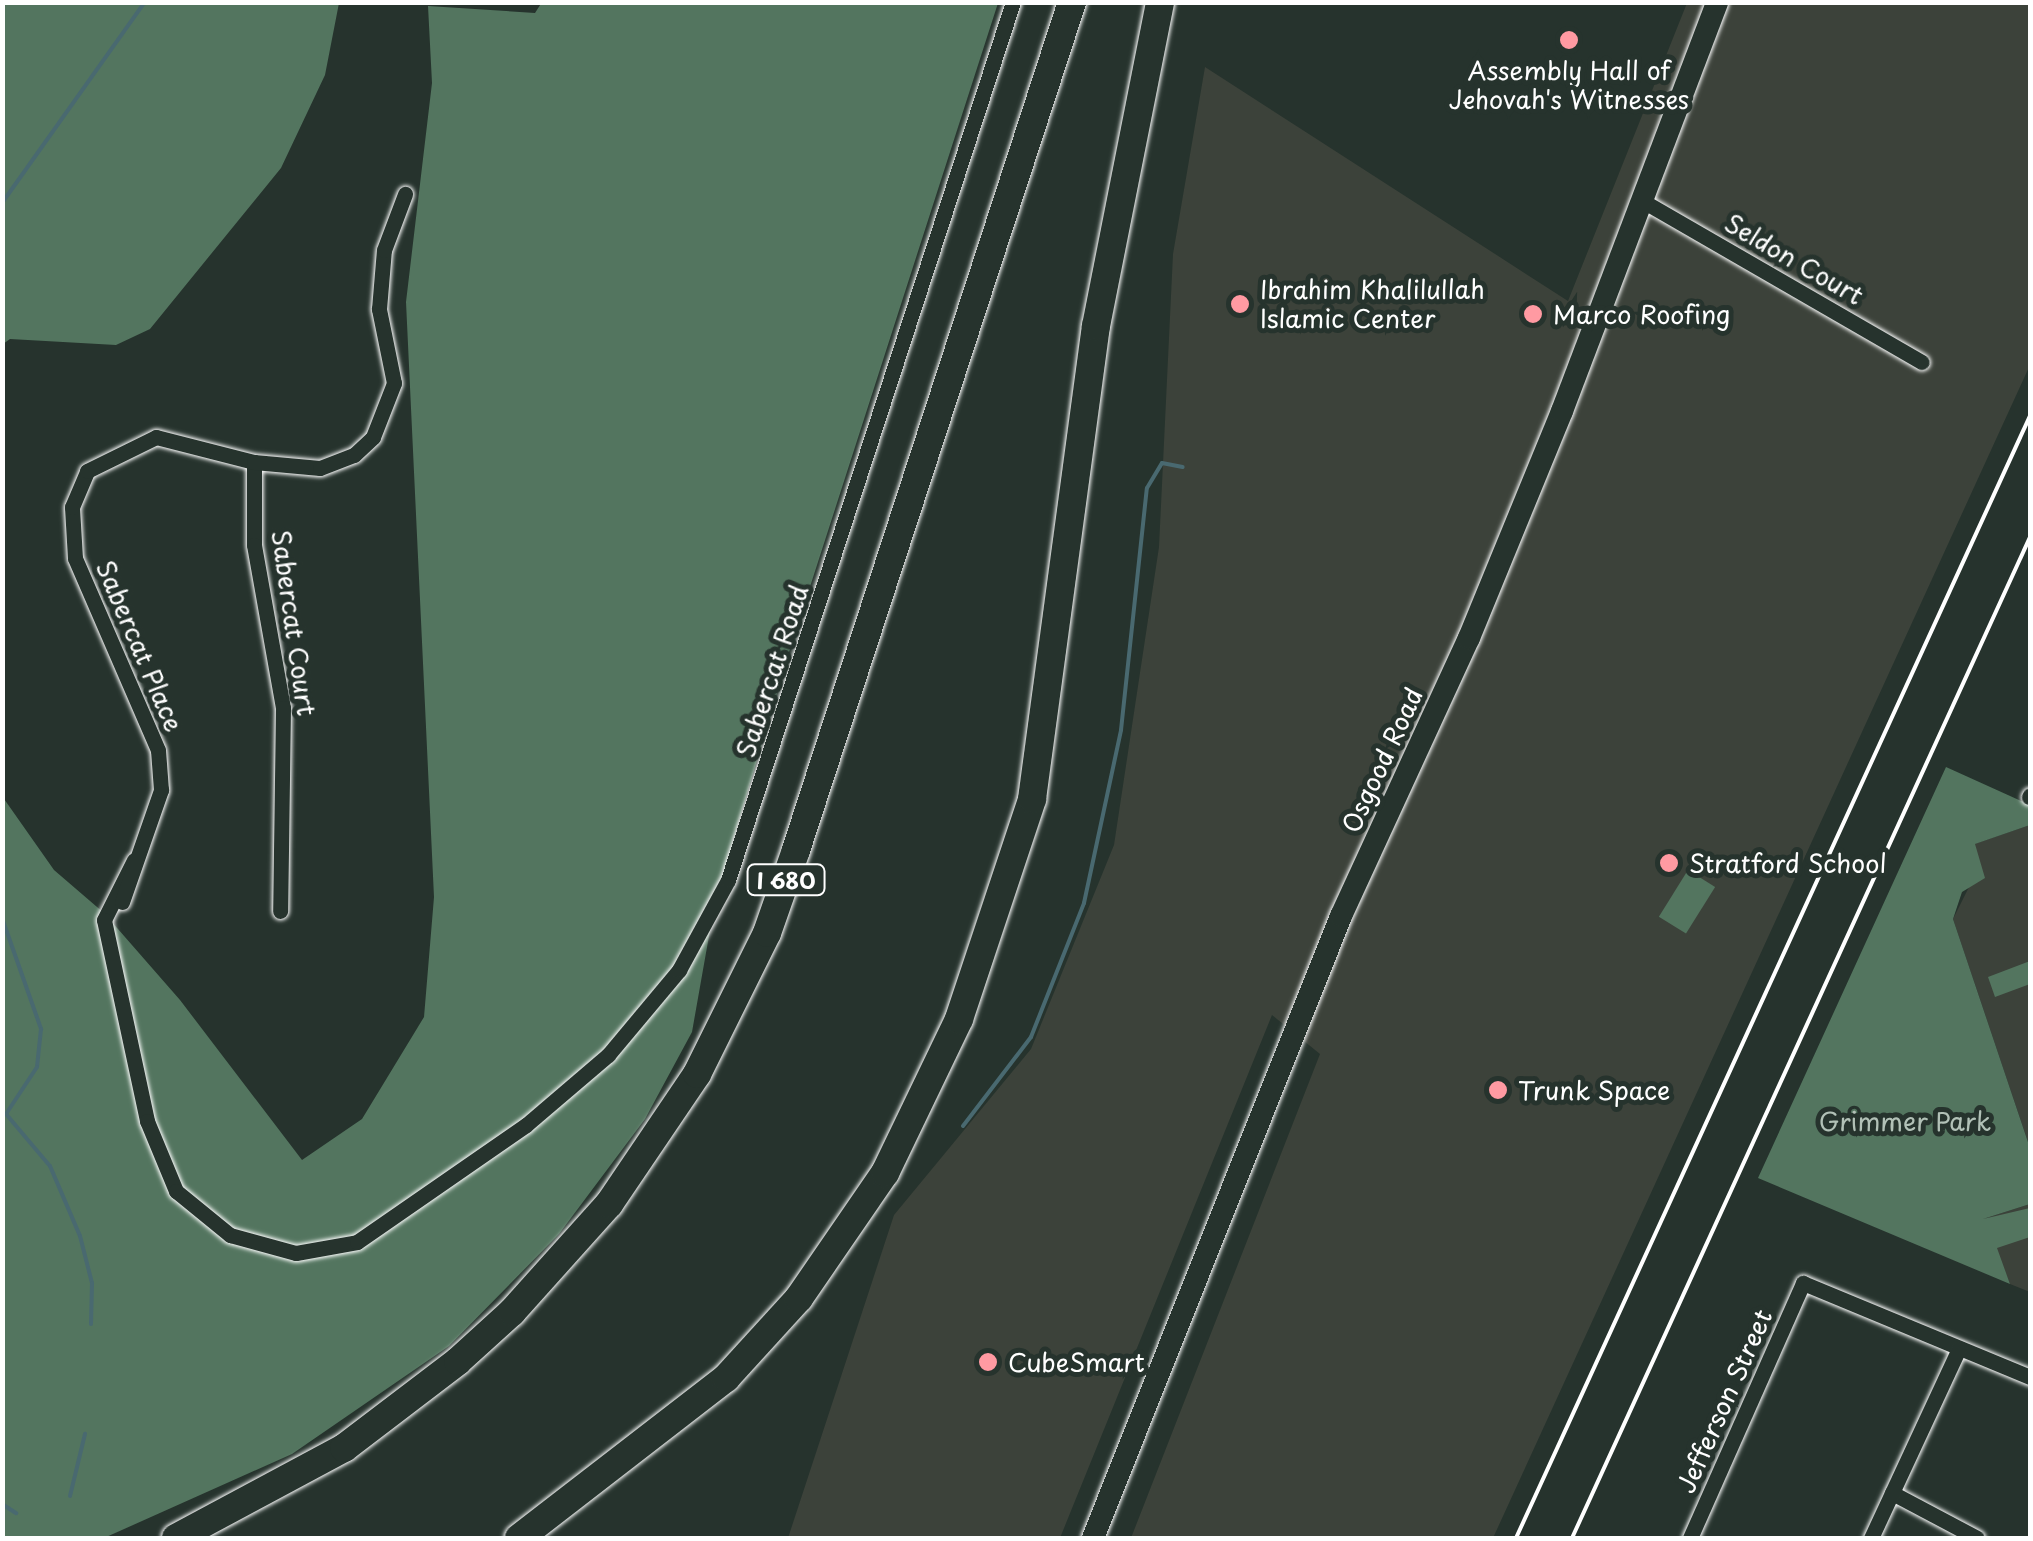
<!DOCTYPE html>
<html>
<head>
<meta charset="utf-8">
<style>
  body { margin:0 }
  #map { position:relative; width:2033px; height:1541px; overflow:hidden; background:#26332d; font-family:"Playpen Sans",sans-serif }
  div>[style] { position:absolute }
  .built>* { inset:0; background:#3c423a }
  .green>* { inset:0; background:#53755f; transform-origin:0 0 }
  .stream>* { height:4px; margin:-2px; padding:0 2px; transform-origin:2px; border-radius:2px; background:#496970 }
  .roads { filter:drop-shadow(0 0 2px #fff) drop-shadow(0 0 2px #fff) }
  .minor>* { height:15px; margin:-7.5px; padding:0 7.5px; transform-origin:7.5px; border-radius:7.5px; background:#26332d }
  .secondary>* { height:22px; margin:-11px; padding:0 11px; transform-origin:11px; border-radius:11px; background:#26332d }
  .motorway>* { height:28px; margin:-14px; padding:0 14px; transform-origin:14px; border-radius:14px; background:#26332d }
  .rail>* { height:4px; margin:-2px; padding:0 2px; transform-origin:2px; border-radius:2px; background:#fff }
  .dots>* { width:28px; height:28px; translate:-50% -50%; box-sizing:border-box; border:5px solid #26332d; border-radius:50% }
  span { translate:-50% -50%; white-space:nowrap; text-align:center; line-height:1.15; -webkit-text-stroke:10px #26332d; paint-order:stroke }
  .shield-label span { padding:2px 8px; background:#26332d; border:2px solid; border-radius:8px; -webkit-text-stroke-width:0 }
  .shield-label { font-size:22px; color:#fff; font-weight:700 }
  .poi-label { font-size:25px; color:#fff }
  .left { translate:0 -50%; text-align:left }
  .street-label { font-size:25px; color:#fff }
  .park-label { font-size:25px; color:#b2c1b7 }
  .frame { position:absolute; inset:0; border:5px solid #fff; pointer-events:none }
</style>
</head>
<body>
<div id="map">
  <div class="built">
    <div style="clip-path:polygon(1687px 3px,2030px 3px,2030px 365px,1493px 1538px,1131px 1538px,1320px 1054px,1272px 1015px,1060px 1538px,788px 1538px,894px 1215px,1031px 1049px,1114px 845px,1159px 547px,1173px 254px,1205px 67px,1568px 301px)"></div>
    <div style="clip-path:polygon(2030px 825px,2030px 1148px,1953px 919px,1971px 883px,1974px 844px)"></div>
    <div style="clip-path:polygon(2030px 1204px,2030px 1292px,2010px 1284px,1983px 1219px)"></div>
  </div>
  <div class="green">
    <div style="clip-path:polygon(3px 2px,339px 3px,325px 75px,281px 168px,150px 329px,116px 345px,10px 339px,3px 344px)"></div>
    <div style="clip-path:polygon(542px 2px,998px 3px,789px 652px,715px 902px,692px 1032px,645px 1119px,559px 1234px,449px 1346px,292px 1454px,104px 1538px,3px 1538px,2px 796px,54px 870px,104px 913px,180px 1000px,302px 1160px,362px 1119px,424px 1017px,434px 897px,406px 302px,432px 83px,428px 6px,535px 13px)"></div>
    <div style="clip-path:polygon(1946px 767px,2030px 805px,2030px 825px,1975px 844px,1985px 878px,1962px 892px,1953px 919px,2030px 1148px,2030px 1204px,1983px 1219px,2030px 1208px,2030px 1237px,1997px 1248px,2010px 1284px,1758px 1178px)"></div>
    <div style="left:1688px;top:870px;width:32px;height:55px;rotate:32deg"></div>
    <div style="clip-path:polygon(2030px 961px,2030px 984px,1995px 997px,1988px 977px)"></div>
  </div>
  <div class="stream">
    <div style="left:2px;top:203px;width:247px;rotate:-54.6deg"></div>
    <div style="left:2px;top:918px;width:118px;rotate:70.6deg"></div>
    <div style="left:41px;top:1029px;width:38px;rotate:96deg"></div>
    <div style="left:37px;top:1067px;width:56px;rotate:123.4deg"></div>
    <div style="left:6px;top:1114px;width:68px;rotate:49.8deg"></div>
    <div style="left:50px;top:1166px;width:76px;rotate:66.8deg"></div>
    <div style="left:80px;top:1236px;width:49px;rotate:75.7deg"></div>
    <div style="left:92px;top:1283px;width:41px;rotate:91.4deg"></div>
    <div style="left:963px;top:1126px;width:112px;rotate:-52.6deg"></div>
    <div style="left:1031px;top:1037px;width:144px;rotate:-68.4deg"></div>
    <div style="left:1084px;top:903px;width:177px;rotate:-77.9deg"></div>
    <div style="left:1121px;top:730px;width:243px;rotate:-83.9deg"></div>
    <div style="left:1147px;top:488px;width:29px;rotate:-59deg"></div>
    <div style="left:1162px;top:463px;width:21px;rotate:11deg"></div>
    <div style="left:70px;top:1496px;width:64px;rotate:-76.4deg"></div>
    <div style="left:2px;top:1504px;width:17px;rotate:33deg"></div>
  </div>
  <div class="roads">
    <div class="minor">
      <div style="left:1641px;top:200px;width:324px;rotate:30deg"></div>
      <div style="left:254px;top:462px;width:83px;rotate:90deg"></div>
      <div style="left:254px;top:545px;width:166px;rotate:79.9deg"></div>
      <div style="left:283px;top:708px;width:203px;rotate:90.8deg"></div>
      <div style="left:2029px;top:797px;width:2px;rotate:-63deg"></div>
      <div style="left:134px;top:860px;width:67px;rotate:116.6deg"></div>
      <div style="left:104px;top:920px;width:206px;rotate:77.9deg"></div>
      <div style="left:147px;top:1121px;width:76px;rotate:67.5deg"></div>
      <div style="left:176px;top:1191px;width:70px;rotate:39.2deg"></div>
      <div style="left:230px;top:1235px;width:68px;rotate:15.3deg"></div>
      <div style="left:296px;top:1253px;width:62px;rotate:-10.2deg"></div>
      <div style="left:357px;top:1242px;width:206px;rotate:-34.7deg"></div>
      <div style="left:526px;top:1125px;width:108px;rotate:-40.5deg"></div>
      <div style="left:608px;top:1055px;width:111px;rotate:-50.1deg"></div>
      <div style="left:679px;top:970px;width:102px;rotate:-61.4deg"></div>
      <div style="left:728px;top:880px;width:923px;rotate:-72.02deg"></div>
      <div style="left:122px;top:902px;width:119px;rotate:-70.8deg"></div>
      <div style="left:161px;top:790px;width:40px;rotate:-94.3deg"></div>
      <div style="left:158px;top:750px;width:209px;rotate:-113.4deg"></div>
      <div style="left:75px;top:558px;width:51px;rotate:-93.4deg"></div>
      <div style="left:72px;top:507px;width:39px;rotate:-67deg"></div>
      <div style="left:87px;top:471px;width:77px;rotate:-26.2deg"></div>
      <div style="left:156px;top:437px;width:101px;rotate:14.3deg"></div>
      <div style="left:254px;top:462px;width:66px;rotate:5.2deg"></div>
      <div style="left:320px;top:468px;width:36px;rotate:-21deg"></div>
      <div style="left:354px;top:455px;width:26px;rotate:-43deg"></div>
      <div style="left:373px;top:437px;width:58px;rotate:-68.7deg"></div>
      <div style="left:394px;top:383px;width:76px;rotate:-101.5deg"></div>
      <div style="left:379px;top:309px;width:59px;rotate:-85.2deg"></div>
      <div style="left:384px;top:250px;width:60px;rotate:-69.4deg"></div>
      <div style="left:1892px;top:1493px;width:96px;rotate:27.9deg"></div>
      <div style="left:1690px;top:1538px;width:279px;rotate:-66.1deg"></div>
      <div style="left:1803px;top:1283px;width:246px;rotate:22.5deg"></div>
      <div style="left:1871px;top:1538px;width:209px;rotate:-65.1deg"></div>
    </div>
    <div class="secondary">
      <div style="left:1093px;top:1538px;width:670px;rotate:-68.26deg"></div>
      <div style="left:1341px;top:916px;width:306px;rotate:-65.3deg"></div>
      <div style="left:1469px;top:638px;width:245px;rotate:-67.7deg"></div>
      <div style="left:1562px;top:411px;width:437px;rotate:-69.2deg"></div>
    </div>
    <div class="motorway">
      <div style="left:176px;top:1538px;width:191px;rotate:-28.2deg"></div>
      <div style="left:344px;top:1448px;width:143px;rotate:-37.3deg"></div>
      <div style="left:458px;top:1361px;width:73px;rotate:-42.2deg"></div>
      <div style="left:512px;top:1312px;width:145px;rotate:-48.1deg"></div>
      <div style="left:609px;top:1204px;width:157px;rotate:-55.9deg"></div>
      <div style="left:697px;top:1074px;width:157px;rotate:-63.6deg"></div>
      <div style="left:767px;top:933px;width:88px;rotate:-70.7deg"></div>
      <div style="left:796px;top:850px;width:892px;rotate:-71.97deg"></div>
      <div style="left:519px;top:1538px;width:262px;rotate:-37.7deg"></div>
      <div style="left:726px;top:1378px;width:108px;rotate:-47.6deg"></div>
      <div style="left:799px;top:1298px;width:152px;rotate:-55.5deg"></div>
      <div style="left:885px;top:1173px;width:171px;rotate:-64.3deg"></div>
      <div style="left:959px;top:1019px;width:232px;rotate:-71.6deg"></div>
      <div style="left:1032px;top:799px;width:477px;rotate:-82.3deg"></div>
      <div style="left:1096px;top:326px;width:330px;rotate:-78.8deg"></div>
    </div>
  </div>
  <div class="rail">
    <div style="left:1516px;top:1538px;width:1234px;rotate:-65.39deg"></div>
    <div style="left:1572px;top:1538px;width:1101px;rotate:-65.41deg"></div>
  </div>
  <div class="dots">
    <div style="left:1569px;top:40px;background:#ff9aa2"></div>
    <div style="left:1240px;top:304px;background:#ff9aa2"></div>
    <div style="left:1533px;top:314px;background:#ff9aa2"></div>
    <div style="left:1669px;top:863px;background:#ff9aa2"></div>
    <div style="left:1498px;top:1090px;background:#ff9aa2"></div>
    <div style="left:988px;top:1362px;background:#ff9aa2"></div>
  </div>
  <div class="shield-label">
    <span style="left:786px;top:880px">I 680</span>
  </div>
  <div class="poi-label">
    <span style="left:1569px;top:85px">Assembly Hall of<br>Jehovah's Witnesses</span>
    <span class="left" style="left:1260px;top:304px">Ibrahim Khalilullah<br>Islamic Center</span>
    <span class="left" style="left:1553px;top:314px">Marco Roofing</span>
    <span class="left" style="left:1689px;top:863px">Stratford School</span>
    <span class="left" style="left:1518px;top:1090px">Trunk Space</span>
    <span class="left" style="left:1008px;top:1362px">CubeSmart</span>
  </div>
  <div class="street-label">
    <span style="left:1794px;top:259px;rotate:30deg">Seldon Court</span>
    <span style="left:294px;top:623px;rotate:82deg">Sabercat Court</span>
    <span style="left:140px;top:646px;rotate:67deg">Sabercat Place</span>
    <span style="left:772px;top:671px;rotate:-72deg">Sabercat Road</span>
    <span style="left:1382px;top:760px;rotate:-65deg">Osgood Road</span>
    <span style="left:1724px;top:1401px;rotate:-66deg">Jefferson Street</span>
  </div>
  <div class="park-label">
    <span style="left:1905px;top:1121px">Grimmer Park</span>
  </div>
  <div class="frame"></div>
</div>
</body>
</html>
